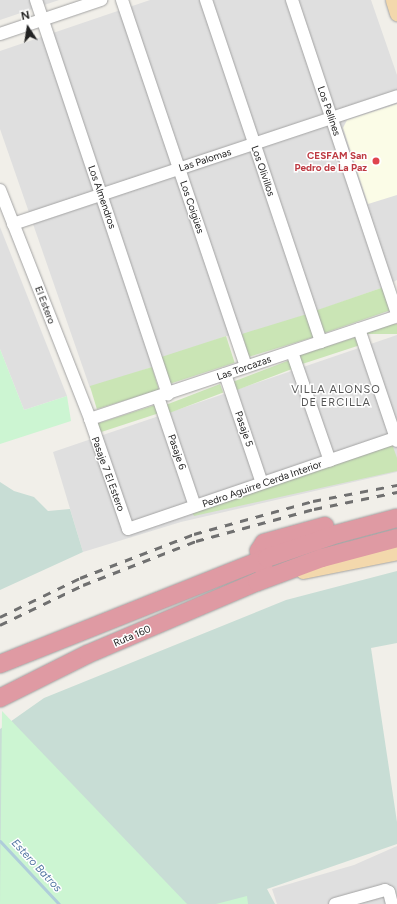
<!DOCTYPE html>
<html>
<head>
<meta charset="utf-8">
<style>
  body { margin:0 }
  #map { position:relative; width:397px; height:904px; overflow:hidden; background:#f1efe9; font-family:Figtree,sans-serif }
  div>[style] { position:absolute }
  .residential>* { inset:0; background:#dfdfdf }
  .education>* { inset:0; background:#fbfce7 }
  .grass>* { inset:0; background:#cae5b5; transform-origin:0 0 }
  .wetland>* { inset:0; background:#c8ddd5 }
  .park>* { inset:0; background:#ccf5d2 }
  .stream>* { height:3px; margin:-1.5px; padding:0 1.5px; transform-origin:1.5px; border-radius:1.5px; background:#afcdda }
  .roads { filter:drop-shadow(0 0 1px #a3a3a3) drop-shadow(0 0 1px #a3a3a3) }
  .minor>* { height:12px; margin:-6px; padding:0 6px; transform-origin:6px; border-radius:6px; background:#fff }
  .major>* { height:15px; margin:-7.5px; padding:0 7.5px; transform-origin:7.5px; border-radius:7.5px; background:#f3d8ac }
  .highway>* { height:18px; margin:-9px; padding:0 9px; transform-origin:9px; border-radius:9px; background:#df9aa3 }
  .rail>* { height:3px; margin-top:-1.5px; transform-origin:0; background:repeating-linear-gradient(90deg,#707070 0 8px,transparent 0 16px) }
  .dots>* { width:11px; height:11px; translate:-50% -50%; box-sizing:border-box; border:2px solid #fff; border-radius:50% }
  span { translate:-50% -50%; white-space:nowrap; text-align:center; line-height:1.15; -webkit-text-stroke:3px #fff; paint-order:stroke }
  .street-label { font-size:10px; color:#222 }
  .health-label { font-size:10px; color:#be3a42; font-weight:700 }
  .right { translate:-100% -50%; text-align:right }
  .neighbourhood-label { font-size:11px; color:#555; letter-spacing:1px }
  .water-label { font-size:11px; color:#5376a1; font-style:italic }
  .north { position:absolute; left:8px; top:8px; width:40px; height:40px; -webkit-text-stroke:3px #fff; paint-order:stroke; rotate:348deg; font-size:11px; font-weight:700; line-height:16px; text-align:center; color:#222 }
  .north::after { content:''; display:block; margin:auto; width:14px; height:18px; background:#222; clip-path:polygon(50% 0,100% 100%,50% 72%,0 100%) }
</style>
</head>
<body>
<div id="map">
  <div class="residential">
    <div style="clip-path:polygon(0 0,59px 0,0 20px)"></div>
    <div style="clip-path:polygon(150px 0,371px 0,397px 75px,397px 280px,384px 287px,243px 337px,226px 336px,162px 359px,152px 367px,90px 388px,0 129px,0 51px)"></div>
    <div style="clip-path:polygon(0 227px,67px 396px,24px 410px,0 349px)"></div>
    <div style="clip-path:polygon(397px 335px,397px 472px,181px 522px,83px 552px,53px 452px)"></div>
    <div style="clip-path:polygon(397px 846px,397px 904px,277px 904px,272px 889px,354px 865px)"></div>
  </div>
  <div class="education">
    <div style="clip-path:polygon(397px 104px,397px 195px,368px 204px,343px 128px,347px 120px)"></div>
  </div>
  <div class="grass">
    <div style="left:384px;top:287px;width:24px;height:72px;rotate:71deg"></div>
    <div style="left:307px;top:314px;width:24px;height:68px;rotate:73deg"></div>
    <div style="left:397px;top:324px;width:10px;height:35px;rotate:90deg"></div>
    <div style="left:226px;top:336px;width:28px;height:68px;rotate:72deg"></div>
    <div style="left:356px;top:337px;width:9px;height:61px;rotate:72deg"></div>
    <div style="left:290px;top:360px;width:9px;height:61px;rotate:69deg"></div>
    <div style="left:152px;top:367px;width:24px;height:65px;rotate:73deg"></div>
    <div style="left:220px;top:384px;width:9px;height:59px;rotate:69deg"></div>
    <div style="left:155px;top:405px;width:9px;height:65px;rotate:72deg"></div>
    <div style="clip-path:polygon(392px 444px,397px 458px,397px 471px,194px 516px,192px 512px)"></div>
  </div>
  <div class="wetland">
    <div style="clip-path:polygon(0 482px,14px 491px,34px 497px,48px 511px,70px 509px,83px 552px,0 590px)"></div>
    <div style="clip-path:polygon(397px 571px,397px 643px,371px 648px,397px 822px,397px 844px,267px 889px,275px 904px,0 904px,0 729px,44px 698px,286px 600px)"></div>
  </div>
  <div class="park">
    <div style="clip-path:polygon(0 349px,24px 410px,67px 396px,71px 421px,0 444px)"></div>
    <div style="clip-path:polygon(2px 711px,187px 904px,0 904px)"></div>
    <div style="clip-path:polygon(247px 896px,248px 904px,216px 904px)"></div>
  </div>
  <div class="stream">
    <div style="left:0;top:841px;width:86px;rotate:46.9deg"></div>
  </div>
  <div class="roads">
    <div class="minor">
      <div style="left:36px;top:0;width:416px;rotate:71.5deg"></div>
      <div style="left:122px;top:0;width:387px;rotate:71.3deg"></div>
      <div style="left:206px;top:0;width:361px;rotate:71.4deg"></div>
      <div style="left:292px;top:0;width:330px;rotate:71.5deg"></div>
      <div style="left:0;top:34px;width:107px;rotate:-18.6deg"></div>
      <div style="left:0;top:190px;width:246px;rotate:68.5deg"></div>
      <div style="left:90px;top:419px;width:116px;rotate:70.9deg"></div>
      <div style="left:128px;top:529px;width:283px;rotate:-18.8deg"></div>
      <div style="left:13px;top:224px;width:405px;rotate:-18.4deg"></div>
      <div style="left:359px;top:329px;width:118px;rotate:71.3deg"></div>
      <div style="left:292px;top:352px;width:115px;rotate:70.8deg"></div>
      <div style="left:225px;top:374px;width:115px;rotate:71.3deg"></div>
      <div style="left:158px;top:397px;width:115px;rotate:71.3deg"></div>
      <div style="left:90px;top:419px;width:324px;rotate:-18.5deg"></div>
      <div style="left:335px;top:904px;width:52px;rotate:-15.6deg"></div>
      <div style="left:385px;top:890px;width:4px;rotate:27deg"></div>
      <div style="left:389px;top:892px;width:12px;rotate:76deg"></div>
    </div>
    <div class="major">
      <div style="left:393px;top:0;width:14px;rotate:73deg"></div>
      <div style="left:303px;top:571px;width:96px;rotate:-11.4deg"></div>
    </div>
    <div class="highway">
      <div style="left:264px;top:570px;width:20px;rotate:-105deg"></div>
      <div style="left:259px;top:551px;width:9px;rotate:-58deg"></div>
      <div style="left:264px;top:543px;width:63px;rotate:-15.6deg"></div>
      <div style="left:0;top:664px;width:287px;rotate:-21.7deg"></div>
      <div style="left:267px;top:558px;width:74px;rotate:-18.9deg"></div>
      <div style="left:337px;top:534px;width:62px;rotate:-14.9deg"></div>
      <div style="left:0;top:698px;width:98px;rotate:-26.6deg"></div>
      <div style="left:88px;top:654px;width:184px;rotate:-23.1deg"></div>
      <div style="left:257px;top:582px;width:69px;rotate:-20.3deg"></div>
      <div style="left:322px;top:558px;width:78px;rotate:-14.9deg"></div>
    </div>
  </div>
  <div class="rail">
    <div style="left:0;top:617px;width:89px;rotate:-26deg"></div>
    <div style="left:80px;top:578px;width:122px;rotate:-21.1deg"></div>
    <div style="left:194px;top:534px;width:123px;rotate:-15.5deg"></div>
    <div style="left:313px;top:501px;width:86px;rotate:-10.8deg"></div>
    <div style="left:0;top:625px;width:92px;rotate:-25.7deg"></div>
    <div style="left:83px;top:585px;width:121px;rotate:-21.3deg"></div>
    <div style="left:196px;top:541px;width:122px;rotate:-15.2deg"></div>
    <div style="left:314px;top:509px;width:85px;rotate:-11.6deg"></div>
  </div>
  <div class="dots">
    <div style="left:376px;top:161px;background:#e0444e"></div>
  </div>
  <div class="street-label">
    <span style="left:329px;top:111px;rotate:71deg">Los Pellines</span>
    <span style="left:205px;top:160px;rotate:-18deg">Las Palomas</span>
    <span style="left:263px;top:171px;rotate:71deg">Los Olivillos</span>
    <span style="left:102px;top:197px;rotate:71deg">Los Almendros</span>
    <span style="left:192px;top:207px;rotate:71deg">Los Coigües</span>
    <span style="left:45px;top:305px;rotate:69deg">El Estero</span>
    <span style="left:244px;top:368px;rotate:-19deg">Las Torcazas</span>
    <span style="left:244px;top:429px;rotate:71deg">Pasaje 5</span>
    <span style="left:177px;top:452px;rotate:71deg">Pasaje 6</span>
    <span style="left:108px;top:474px;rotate:70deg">Pasaje 7 El Estero</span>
    <span style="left:262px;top:484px;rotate:-19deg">Pedro Aguirre Cerda Interior</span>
    <span style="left:132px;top:636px;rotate:-23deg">Ruta 160</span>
  </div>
  <div class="health-label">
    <span class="right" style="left:367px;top:161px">CESFAM San<br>Pedro de La Paz</span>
  </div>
  <div class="neighbourhood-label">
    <span style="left:336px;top:397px">VILLA ALONSO<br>DE ERCILLA</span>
  </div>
  <div class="water-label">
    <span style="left:36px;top:866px;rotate:47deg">Estero Batros</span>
  </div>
  <div class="north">N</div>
</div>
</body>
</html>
